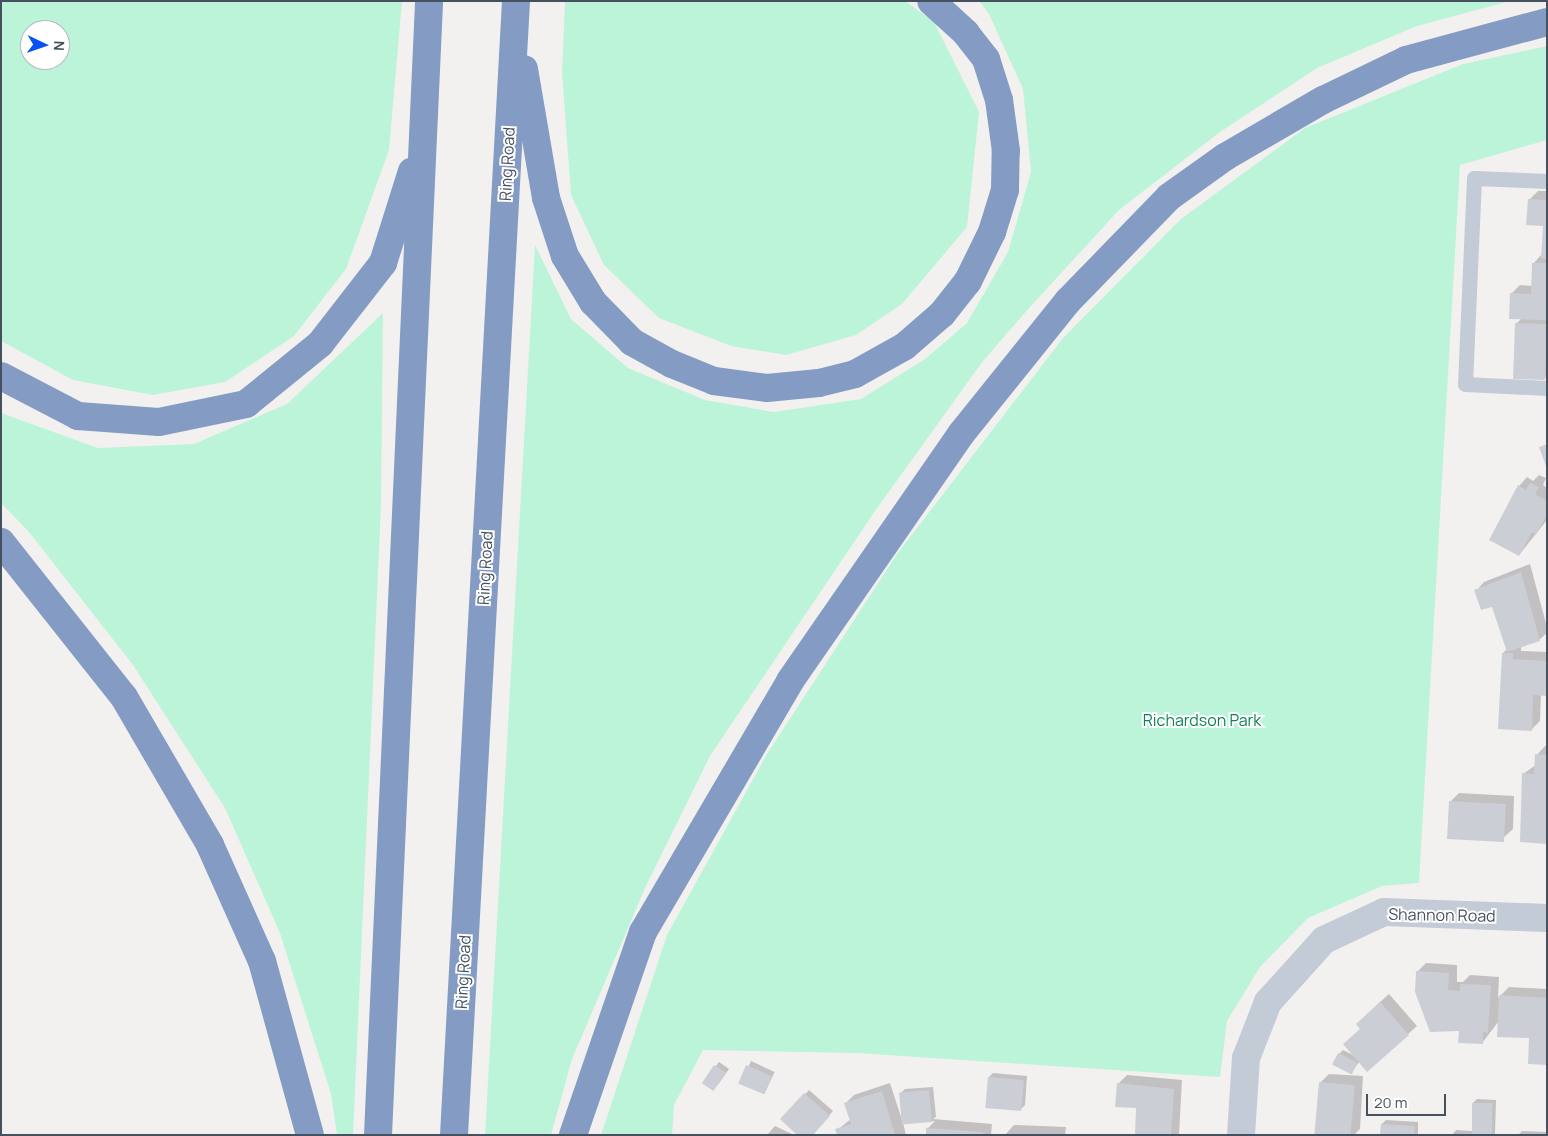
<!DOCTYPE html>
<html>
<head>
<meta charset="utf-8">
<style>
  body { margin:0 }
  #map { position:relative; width:1548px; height:1136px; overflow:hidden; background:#f3f1f0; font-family:Manrope,sans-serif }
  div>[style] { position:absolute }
  .green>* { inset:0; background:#bcf4d9 }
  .shadow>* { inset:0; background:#0003; transform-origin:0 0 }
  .building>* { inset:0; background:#ccced6; transform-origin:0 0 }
  .lane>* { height:15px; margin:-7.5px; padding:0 7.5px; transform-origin:7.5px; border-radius:7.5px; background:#c3cbd6 }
  .street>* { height:28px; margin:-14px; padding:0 14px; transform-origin:14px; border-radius:14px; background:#c3cbd6 }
  .highway>* { height:28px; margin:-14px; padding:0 14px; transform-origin:14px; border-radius:14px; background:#849bc3 }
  span { translate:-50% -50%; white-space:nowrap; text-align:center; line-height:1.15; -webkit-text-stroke:4px #fff; paint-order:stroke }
  .street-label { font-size:16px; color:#465160 }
  .park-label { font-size:16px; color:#0f8358 }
  .frame { position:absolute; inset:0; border:2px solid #465160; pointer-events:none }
  .north { position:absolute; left:20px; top:20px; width:50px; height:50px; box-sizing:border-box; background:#fff; border:1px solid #b5b9bf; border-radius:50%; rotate:93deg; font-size:14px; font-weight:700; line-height:20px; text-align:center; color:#465160 }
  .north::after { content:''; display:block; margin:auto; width:18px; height:22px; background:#0951f5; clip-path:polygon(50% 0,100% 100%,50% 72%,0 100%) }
  .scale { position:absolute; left:1366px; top:1094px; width:80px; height:22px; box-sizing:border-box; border:2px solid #465160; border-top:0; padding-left:6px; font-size:15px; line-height:18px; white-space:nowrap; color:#465160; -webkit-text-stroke:4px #fff; paint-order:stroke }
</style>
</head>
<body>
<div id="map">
  <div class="green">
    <div style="clip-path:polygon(evenodd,1px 1px,402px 1px,389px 150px,346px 269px,294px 336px,225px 382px,153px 395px,73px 380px,1px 341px,1px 1px,30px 30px,60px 30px,60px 60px,30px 60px,30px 30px)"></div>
    <div style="clip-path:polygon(565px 1px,905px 1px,934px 22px,979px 112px,967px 227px,902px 304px,856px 335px,786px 355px,731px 346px,659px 318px,604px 265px,571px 195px,562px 72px)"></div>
    <div style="clip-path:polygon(979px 1px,1510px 1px,1417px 26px,1317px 68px,1220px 132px,1119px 210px,1030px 307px,983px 361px,875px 511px,710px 756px,646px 886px,572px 1059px,551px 1135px,485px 1135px,535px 245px,571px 319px,628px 368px,705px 400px,774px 412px,861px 399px,925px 359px,967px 323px,1008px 252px,1031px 172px,1023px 89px,989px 14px)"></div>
    <div style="clip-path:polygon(1547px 46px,1547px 140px,1460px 165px,1419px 883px,1382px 886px,1308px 918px,1260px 967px,1227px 1021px,1220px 1077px,857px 1053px,703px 1050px,674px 1105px,672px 1135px,601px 1135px,667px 935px,767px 754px,897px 554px,1063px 338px,1181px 219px,1305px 128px,1463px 64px)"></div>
    <div style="clip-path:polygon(383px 313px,381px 506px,353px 1135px,337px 1135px,331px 1094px,280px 933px,225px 808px,133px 665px,29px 532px,1px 503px,1px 413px,98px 448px,194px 444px,287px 404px)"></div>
  </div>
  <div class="shadow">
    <div style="clip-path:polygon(1538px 191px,1547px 191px,1547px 380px,1517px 323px,1522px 318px,1511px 294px,1520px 285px,1532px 286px,1534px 263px,1542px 254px,1544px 225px,1529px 200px)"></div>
    <div style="clip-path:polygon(1539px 475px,1546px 478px,1543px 485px,1547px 488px,1547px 520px,1519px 555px,1519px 486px,1527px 477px,1533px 481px)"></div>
    <div style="clip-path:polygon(1530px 564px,1547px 627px,1547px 633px,1539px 640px,1521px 646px,1521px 651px,1547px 652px,1547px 694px,1541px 694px,1540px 721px,1531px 730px,1503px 653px,1507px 649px,1493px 605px,1476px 591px,1484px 582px)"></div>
    <div style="clip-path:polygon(1545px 746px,1547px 746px,1547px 842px,1523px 774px,1536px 765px,1537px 755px)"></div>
    <div style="clip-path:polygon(1459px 793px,1514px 796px,1513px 829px,1504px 837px,1448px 837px,1450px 802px)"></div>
    <div style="clip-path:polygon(1426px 963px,1457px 965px,1457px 982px,1463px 982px,1470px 975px,1499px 977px,1498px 998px,1509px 987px,1547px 989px,1547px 1063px,1530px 1037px,1499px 1021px,1482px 1043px,1460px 1030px,1417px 972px)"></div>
    <div style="clip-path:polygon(1389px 994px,1417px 1026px,1408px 1034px,1359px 1062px,1351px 1073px,1339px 1054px,1343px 1050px,1353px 1055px,1366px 1015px)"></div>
    <div style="left:751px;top:1061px;width:26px;height:24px;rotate:25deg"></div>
    <div style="clip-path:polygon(719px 1062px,729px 1069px,717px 1086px,703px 1083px)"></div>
    <div style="clip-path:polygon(993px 1073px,1027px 1076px,1025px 1105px,1021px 1109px,989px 1077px)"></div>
    <div style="clip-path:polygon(1329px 1074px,1363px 1076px,1360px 1129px,1354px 1135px,1315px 1135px,1320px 1083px)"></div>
    <div style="clip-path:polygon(1127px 1075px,1182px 1080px,1179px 1135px,1136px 1135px,1138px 1107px,1118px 1084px)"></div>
    <div style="clip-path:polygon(890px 1083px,902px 1120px,901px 1093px,905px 1089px,933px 1087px,936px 1117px,933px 1119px,992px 1124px,991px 1135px,927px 1135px,928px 1128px,935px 1121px,903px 1123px,906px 1135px,838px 1135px,837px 1130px,851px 1119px,846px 1103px,854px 1095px)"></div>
    <div style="clip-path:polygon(809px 1090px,833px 1111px,812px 1135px,782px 1119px)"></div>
    <div style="clip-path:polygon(1477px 1099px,1496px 1100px,1495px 1135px,1452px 1135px,1456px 1130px,1472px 1131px,1473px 1103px)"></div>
    <div style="clip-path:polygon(1386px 1120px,1418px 1122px,1418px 1135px,1381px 1135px,1382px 1124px)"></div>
    <div style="clip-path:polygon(1014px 1125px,1066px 1127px,1065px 1135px,1005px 1135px)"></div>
    <div style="clip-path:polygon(775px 1126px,794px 1135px,767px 1135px)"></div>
    <div style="clip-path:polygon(1522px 1131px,1547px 1132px,1547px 1135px,1518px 1135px)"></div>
  </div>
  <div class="building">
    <div style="clip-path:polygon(1528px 199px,1547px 200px,1547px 259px,1541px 258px,1543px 226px,1526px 225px)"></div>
    <div style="clip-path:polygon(1532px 263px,1547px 263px,1547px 320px,1509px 319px,1510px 293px,1531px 294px)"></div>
    <div style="left:1515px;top:323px;width:32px;height:56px;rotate:2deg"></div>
    <div style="clip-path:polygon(1547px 444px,1547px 469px,1539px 447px)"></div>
    <div style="clip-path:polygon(1530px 483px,1539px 487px,1535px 494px,1547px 501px,1547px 515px,1536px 534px,1532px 532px,1519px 556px,1489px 540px,1518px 485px,1526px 490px)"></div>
    <div style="clip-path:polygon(1521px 572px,1540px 641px,1507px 652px,1492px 607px,1481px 610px,1474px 590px)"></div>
    <div style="clip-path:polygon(1502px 653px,1513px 653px,1513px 659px,1547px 661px,1547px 696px,1533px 695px,1532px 731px,1498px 729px)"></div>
    <div style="clip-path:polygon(1535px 754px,1547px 755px,1547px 844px,1520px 842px,1522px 773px,1534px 774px)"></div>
    <div style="left:1449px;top:801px;width:57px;height:38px;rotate:3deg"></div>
    <div style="clip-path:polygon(1416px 971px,1449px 973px,1448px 990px,1460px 991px,1460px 984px,1491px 985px,1488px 1033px,1483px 1032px,1483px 1044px,1458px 1043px,1459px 1031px,1430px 1032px,1415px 992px)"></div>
    <div style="clip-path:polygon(1499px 995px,1547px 998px,1547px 1065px,1528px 1064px,1529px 1038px,1497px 1037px)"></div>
    <div style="clip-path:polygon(1380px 1002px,1409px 1035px,1367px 1072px,1343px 1044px,1360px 1029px,1356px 1024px)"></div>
    <div style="left:1338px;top:1053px;width:22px;height:13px;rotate:27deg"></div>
    <div style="left:714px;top:1065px;width:14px;height:22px;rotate:34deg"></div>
    <div style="left:746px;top:1065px;width:28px;height:20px;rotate:23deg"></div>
    <div style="left:988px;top:1077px;width:36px;height:31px;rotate:5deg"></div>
    <div style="left:1319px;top:1082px;width:36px;height:53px;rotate:5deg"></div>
    <div style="clip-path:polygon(1117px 1083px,1174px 1089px,1171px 1135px,1135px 1135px,1136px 1108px,1115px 1107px)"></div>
    <div style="left:929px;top:1090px;width:32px;height:30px;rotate:85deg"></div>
    <div style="clip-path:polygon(882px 1091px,895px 1135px,837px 1135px,835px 1129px,851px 1124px,844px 1103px)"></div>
    <div style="clip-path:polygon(804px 1093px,830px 1116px,813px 1135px,797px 1135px,780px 1119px)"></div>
    <div style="left:1472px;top:1103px;width:20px;height:32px"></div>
    <div style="clip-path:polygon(1381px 1124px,1415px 1126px,1414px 1135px,1380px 1135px)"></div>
    <div style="clip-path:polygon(926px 1128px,983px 1132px,983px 1135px,926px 1135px)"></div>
  </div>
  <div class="lane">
    <div style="left:1547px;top:181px;width:73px;rotate:-177.6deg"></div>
    <div style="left:1474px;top:178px;width:206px;rotate:92.5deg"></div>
    <div style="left:1465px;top:384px;width:82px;rotate:2.8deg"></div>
  </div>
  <div class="street">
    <div style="left:1241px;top:1135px;width:77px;rotate:-86.3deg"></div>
    <div style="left:1246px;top:1058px;width:60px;rotate:-68.6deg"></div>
    <div style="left:1268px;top:1002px;width:84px;rotate:-47.9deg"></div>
    <div style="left:1324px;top:940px;width:66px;rotate:-25deg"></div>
    <div style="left:1384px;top:912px;width:163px;rotate:2.1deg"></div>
  </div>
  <div class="highway">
    <div style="left:524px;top:69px;width:131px;rotate:80.3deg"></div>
    <div style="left:546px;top:198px;width:61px;rotate:71.9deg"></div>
    <div style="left:565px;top:256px;width:54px;rotate:58.7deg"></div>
    <div style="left:593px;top:302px;width:56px;rotate:45.7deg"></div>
    <div style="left:632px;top:342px;width:46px;rotate:28.8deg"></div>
    <div style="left:672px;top:364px;width:45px;rotate:22deg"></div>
    <div style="left:714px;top:381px;width:53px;rotate:7.5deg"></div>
    <div style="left:767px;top:388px;width:52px;rotate:-5.5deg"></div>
    <div style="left:819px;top:383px;width:37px;rotate:-14deg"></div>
    <div style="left:855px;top:374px;width:57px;rotate:-29.2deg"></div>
    <div style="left:905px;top:346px;width:49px;rotate:-40.9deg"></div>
    <div style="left:942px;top:314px;width:42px;rotate:-51.8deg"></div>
    <div style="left:968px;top:281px;width:55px;rotate:-63.9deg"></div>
    <div style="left:992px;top:232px;width:44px;rotate:-72.8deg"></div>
    <div style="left:1005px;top:190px;width:39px;rotate:-89deg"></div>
    <div style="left:1006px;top:151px;width:51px;rotate:-97.8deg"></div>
    <div style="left:999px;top:100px;width:43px;rotate:-107.6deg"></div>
    <div style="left:986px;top:59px;width:33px;rotate:-128deg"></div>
    <div style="left:966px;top:33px;width:47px;rotate:-137.6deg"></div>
    <div style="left:1px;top:376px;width:87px;rotate:27.5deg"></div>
    <div style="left:78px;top:416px;width:81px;rotate:4.2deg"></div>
    <div style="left:159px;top:422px;width:89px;rotate:-11.7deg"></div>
    <div style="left:246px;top:404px;width:95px;rotate:-39deg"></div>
    <div style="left:320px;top:344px;width:103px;rotate:-52.1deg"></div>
    <div style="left:383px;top:263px;width:96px;rotate:-72.5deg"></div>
    <div style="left:1px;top:542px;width:198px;rotate:51.6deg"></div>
    <div style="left:124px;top:697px;width:171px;rotate:59.8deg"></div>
    <div style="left:210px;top:845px;width:127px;rotate:65.9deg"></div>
    <div style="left:262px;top:961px;width:180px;rotate:74.6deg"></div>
    <div style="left:378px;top:1135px;width:1135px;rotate:-87.42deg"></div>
    <div style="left:454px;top:1135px;width:1136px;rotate:-86.87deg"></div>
    <div style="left:573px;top:1135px;width:215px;rotate:-71deg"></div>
    <div style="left:643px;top:932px;width:291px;rotate:-59.6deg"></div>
    <div style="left:790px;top:681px;width:300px;rotate:-55.3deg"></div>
    <div style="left:961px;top:434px;width:171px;rotate:-51.2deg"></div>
    <div style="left:1068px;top:301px;width:145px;rotate:-45.8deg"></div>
    <div style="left:1169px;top:197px;width:69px;rotate:-35.5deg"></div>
    <div style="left:1225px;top:157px;width:113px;rotate:-30.2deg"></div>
    <div style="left:1323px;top:100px;width:92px;rotate:-25.7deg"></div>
    <div style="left:1406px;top:60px;width:146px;rotate:-15.1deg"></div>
  </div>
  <div class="street-label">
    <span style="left:507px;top:164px;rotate:-87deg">Ring Road</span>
    <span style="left:485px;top:568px;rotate:-87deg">Ring Road</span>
    <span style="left:1442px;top:915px;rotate:1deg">Shannon Road</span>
    <span style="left:463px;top:972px;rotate:-87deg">Ring Road</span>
  </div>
  <div class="park-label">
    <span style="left:1202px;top:720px">Richardson Park</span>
  </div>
  <div class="frame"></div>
  <div class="north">N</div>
  <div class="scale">20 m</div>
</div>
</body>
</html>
